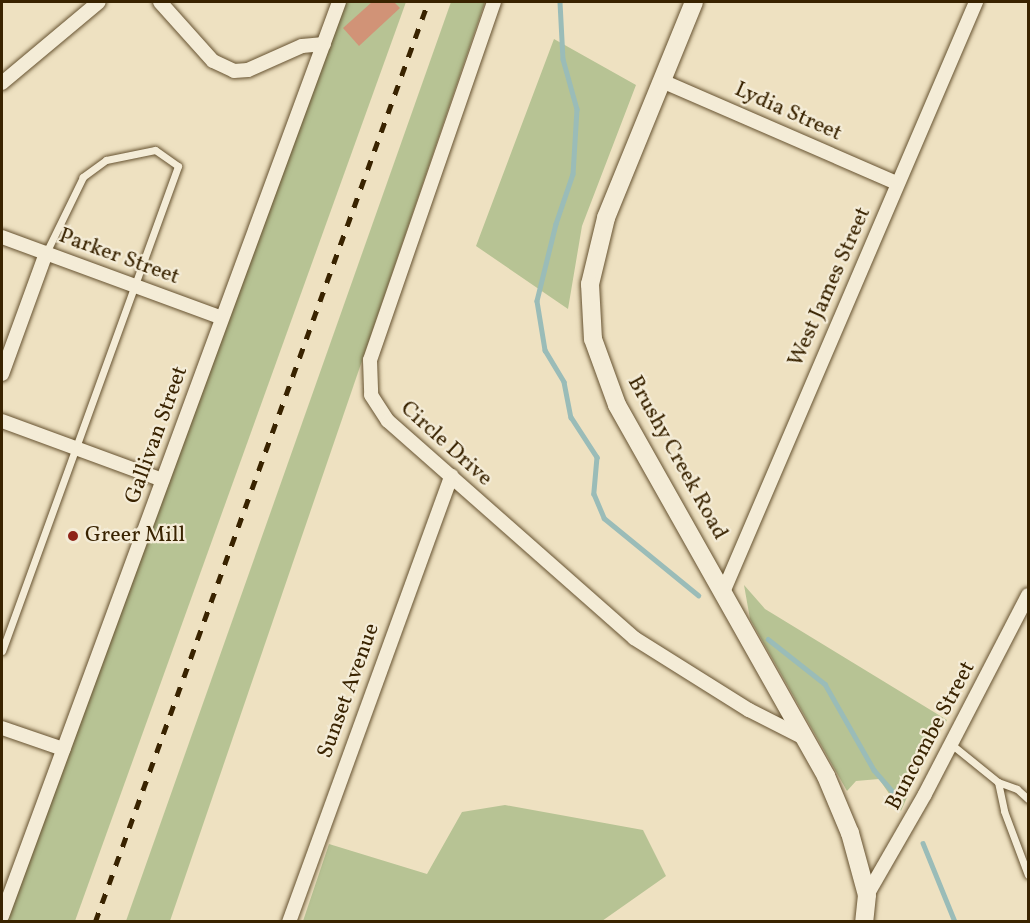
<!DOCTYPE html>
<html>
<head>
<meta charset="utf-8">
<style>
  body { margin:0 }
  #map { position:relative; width:1030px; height:923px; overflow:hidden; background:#eee1c1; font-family:Vollkorn,serif }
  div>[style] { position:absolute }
  .green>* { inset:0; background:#b7c394 }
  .stream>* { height:4.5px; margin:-2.25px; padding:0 2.25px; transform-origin:2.25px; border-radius:2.25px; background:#9abcb8 }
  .building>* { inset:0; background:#d19377 }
  .roads { filter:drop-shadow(0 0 2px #665230) drop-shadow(0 0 2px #665230) }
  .service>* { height:7px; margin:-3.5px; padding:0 3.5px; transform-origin:3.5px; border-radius:3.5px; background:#f4ecd7 }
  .minor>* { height:14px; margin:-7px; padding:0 7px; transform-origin:7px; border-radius:7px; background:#f4ecd7 }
  .tertiary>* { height:18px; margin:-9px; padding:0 9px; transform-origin:9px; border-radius:9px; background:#f4ecd7 }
  .rail>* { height:4.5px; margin-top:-2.25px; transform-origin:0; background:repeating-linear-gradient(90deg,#392300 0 10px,transparent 0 20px) }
  .dots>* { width:16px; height:16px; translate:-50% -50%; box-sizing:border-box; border:3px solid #f4ecd7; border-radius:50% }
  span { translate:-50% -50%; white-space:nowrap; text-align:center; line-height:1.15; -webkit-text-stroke:4.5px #f4ecd7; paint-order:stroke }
  .street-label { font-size:22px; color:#392300 }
  .poi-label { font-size:22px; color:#392300 }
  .left { translate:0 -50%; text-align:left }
  .frame { position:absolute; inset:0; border:3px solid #392300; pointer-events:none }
</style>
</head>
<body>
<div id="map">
  <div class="green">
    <div style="clip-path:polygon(346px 2px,406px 2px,75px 921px,2px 921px)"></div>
    <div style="clip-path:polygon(451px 2px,485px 2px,170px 921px,126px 921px)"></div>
    <div style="clip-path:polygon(554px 39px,636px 85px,582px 226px,568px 309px,476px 246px)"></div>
    <div style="clip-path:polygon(744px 585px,765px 609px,947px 720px,928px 749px,901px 811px,879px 779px,856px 781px,847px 791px,750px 619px)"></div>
    <div style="clip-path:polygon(505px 805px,643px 830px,666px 876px,602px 921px,303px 921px,329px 844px,427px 874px,462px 812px)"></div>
  </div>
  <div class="stream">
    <div style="left:560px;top:2px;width:57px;rotate:87deg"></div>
    <div style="left:563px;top:59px;width:52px;rotate:74.4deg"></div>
    <div style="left:577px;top:109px;width:65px;rotate:93.5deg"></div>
    <div style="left:573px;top:174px;width:53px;rotate:108.8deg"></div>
    <div style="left:556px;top:224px;width:79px;rotate:103.9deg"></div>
    <div style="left:537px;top:301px;width:50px;rotate:80.7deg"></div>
    <div style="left:545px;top:350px;width:37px;rotate:59deg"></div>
    <div style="left:564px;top:382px;width:36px;rotate:79deg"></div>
    <div style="left:571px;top:417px;width:48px;rotate:57deg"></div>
    <div style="left:597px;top:457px;width:37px;rotate:95deg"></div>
    <div style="left:594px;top:494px;width:26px;rotate:67deg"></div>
    <div style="left:604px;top:518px;width:122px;rotate:39.3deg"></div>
    <div style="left:768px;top:639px;width:73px;rotate:38.3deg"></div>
    <div style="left:825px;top:684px;width:99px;rotate:60.3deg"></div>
    <div style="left:874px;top:770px;width:40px;rotate:49deg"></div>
    <div style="left:923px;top:843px;width:85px;rotate:67.9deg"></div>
  </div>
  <div class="building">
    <div style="clip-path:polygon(372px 2px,394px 2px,400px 8px,359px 46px,343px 28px)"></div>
  </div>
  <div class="roads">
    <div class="service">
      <div style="left:2px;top:651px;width:516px;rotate:-70.05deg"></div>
      <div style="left:178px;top:166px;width:28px;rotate:-145deg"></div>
      <div style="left:155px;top:150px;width:50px;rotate:168.5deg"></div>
      <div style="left:106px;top:160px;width:29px;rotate:144deg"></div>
      <div style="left:83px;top:177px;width:85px;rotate:116deg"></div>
      <div style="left:951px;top:744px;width:60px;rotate:39deg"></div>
      <div style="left:998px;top:782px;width:30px;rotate:78deg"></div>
      <div style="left:1004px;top:811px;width:68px;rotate:69.4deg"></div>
      <div style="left:998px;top:782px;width:20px;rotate:20deg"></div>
      <div style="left:1017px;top:789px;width:15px;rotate:42deg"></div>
    </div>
    <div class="minor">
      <div style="left:160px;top:2px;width:79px;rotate:48.1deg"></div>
      <div style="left:213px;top:61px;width:23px;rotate:25deg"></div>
      <div style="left:234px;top:71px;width:14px;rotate:-4deg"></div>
      <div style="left:248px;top:70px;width:59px;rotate:-24deg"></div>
      <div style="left:302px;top:46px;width:22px;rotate:-5deg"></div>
      <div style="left:494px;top:2px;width:379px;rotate:109.1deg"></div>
      <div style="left:370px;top:360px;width:35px;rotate:88deg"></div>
      <div style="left:371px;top:395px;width:31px;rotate:57deg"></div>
      <div style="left:388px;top:421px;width:328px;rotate:41.4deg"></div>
      <div style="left:634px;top:638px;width:136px;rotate:32.1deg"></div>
      <div style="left:749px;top:710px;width:64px;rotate:27deg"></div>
      <div style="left:662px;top:81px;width:256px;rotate:23.5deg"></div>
      <div style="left:2px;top:83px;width:126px;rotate:-39.9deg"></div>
      <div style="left:2px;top:237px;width:234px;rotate:20.2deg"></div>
      <div style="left:2px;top:374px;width:129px;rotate:-70deg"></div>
      <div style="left:2px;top:421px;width:171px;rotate:20.2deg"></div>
      <div style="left:724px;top:590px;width:640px;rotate:-66.8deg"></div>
      <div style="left:2px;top:728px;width:65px;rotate:19deg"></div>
      <div style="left:867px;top:895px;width:116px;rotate:-60.1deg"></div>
      <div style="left:925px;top:794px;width:224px;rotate:-62.6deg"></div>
      <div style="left:2px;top:916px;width:974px;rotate:-69.76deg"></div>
      <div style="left:289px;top:922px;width:475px;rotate:-70deg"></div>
    </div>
    <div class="tertiary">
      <div style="left:694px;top:2px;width:233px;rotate:112.2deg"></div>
      <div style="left:606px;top:218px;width:68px;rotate:103.6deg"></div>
      <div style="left:590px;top:284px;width:55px;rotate:86.9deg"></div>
      <div style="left:593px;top:339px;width:70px;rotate:70deg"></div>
      <div style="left:617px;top:405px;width:426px;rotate:60.6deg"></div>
      <div style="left:826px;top:776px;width:62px;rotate:67.2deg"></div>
      <div style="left:850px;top:833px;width:64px;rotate:74.7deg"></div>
      <div style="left:867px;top:895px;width:27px;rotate:96deg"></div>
    </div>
  </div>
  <div class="rail">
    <div style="left:95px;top:922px;width:978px;rotate:-70.1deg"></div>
  </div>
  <div class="dots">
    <div style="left:73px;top:536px;background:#8f2418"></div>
  </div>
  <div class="street-label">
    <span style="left:788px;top:112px;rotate:24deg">Lydia Street</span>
    <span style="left:119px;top:257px;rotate:20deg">Parker Street</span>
    <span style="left:830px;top:287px;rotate:-66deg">West James Street</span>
    <span style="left:157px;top:435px;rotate:-70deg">Gallivan Street</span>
    <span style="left:446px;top:444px;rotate:42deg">Circle Drive</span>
    <span style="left:677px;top:458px;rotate:61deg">Brushy Creek Road</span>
    <span style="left:349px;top:691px;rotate:-70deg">Sunset Avenue</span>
    <span style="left:931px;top:736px;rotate:-62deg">Buncombe Street</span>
  </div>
  <div class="poi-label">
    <span class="left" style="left:85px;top:536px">Greer Mill</span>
  </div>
  <div class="frame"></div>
</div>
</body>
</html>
